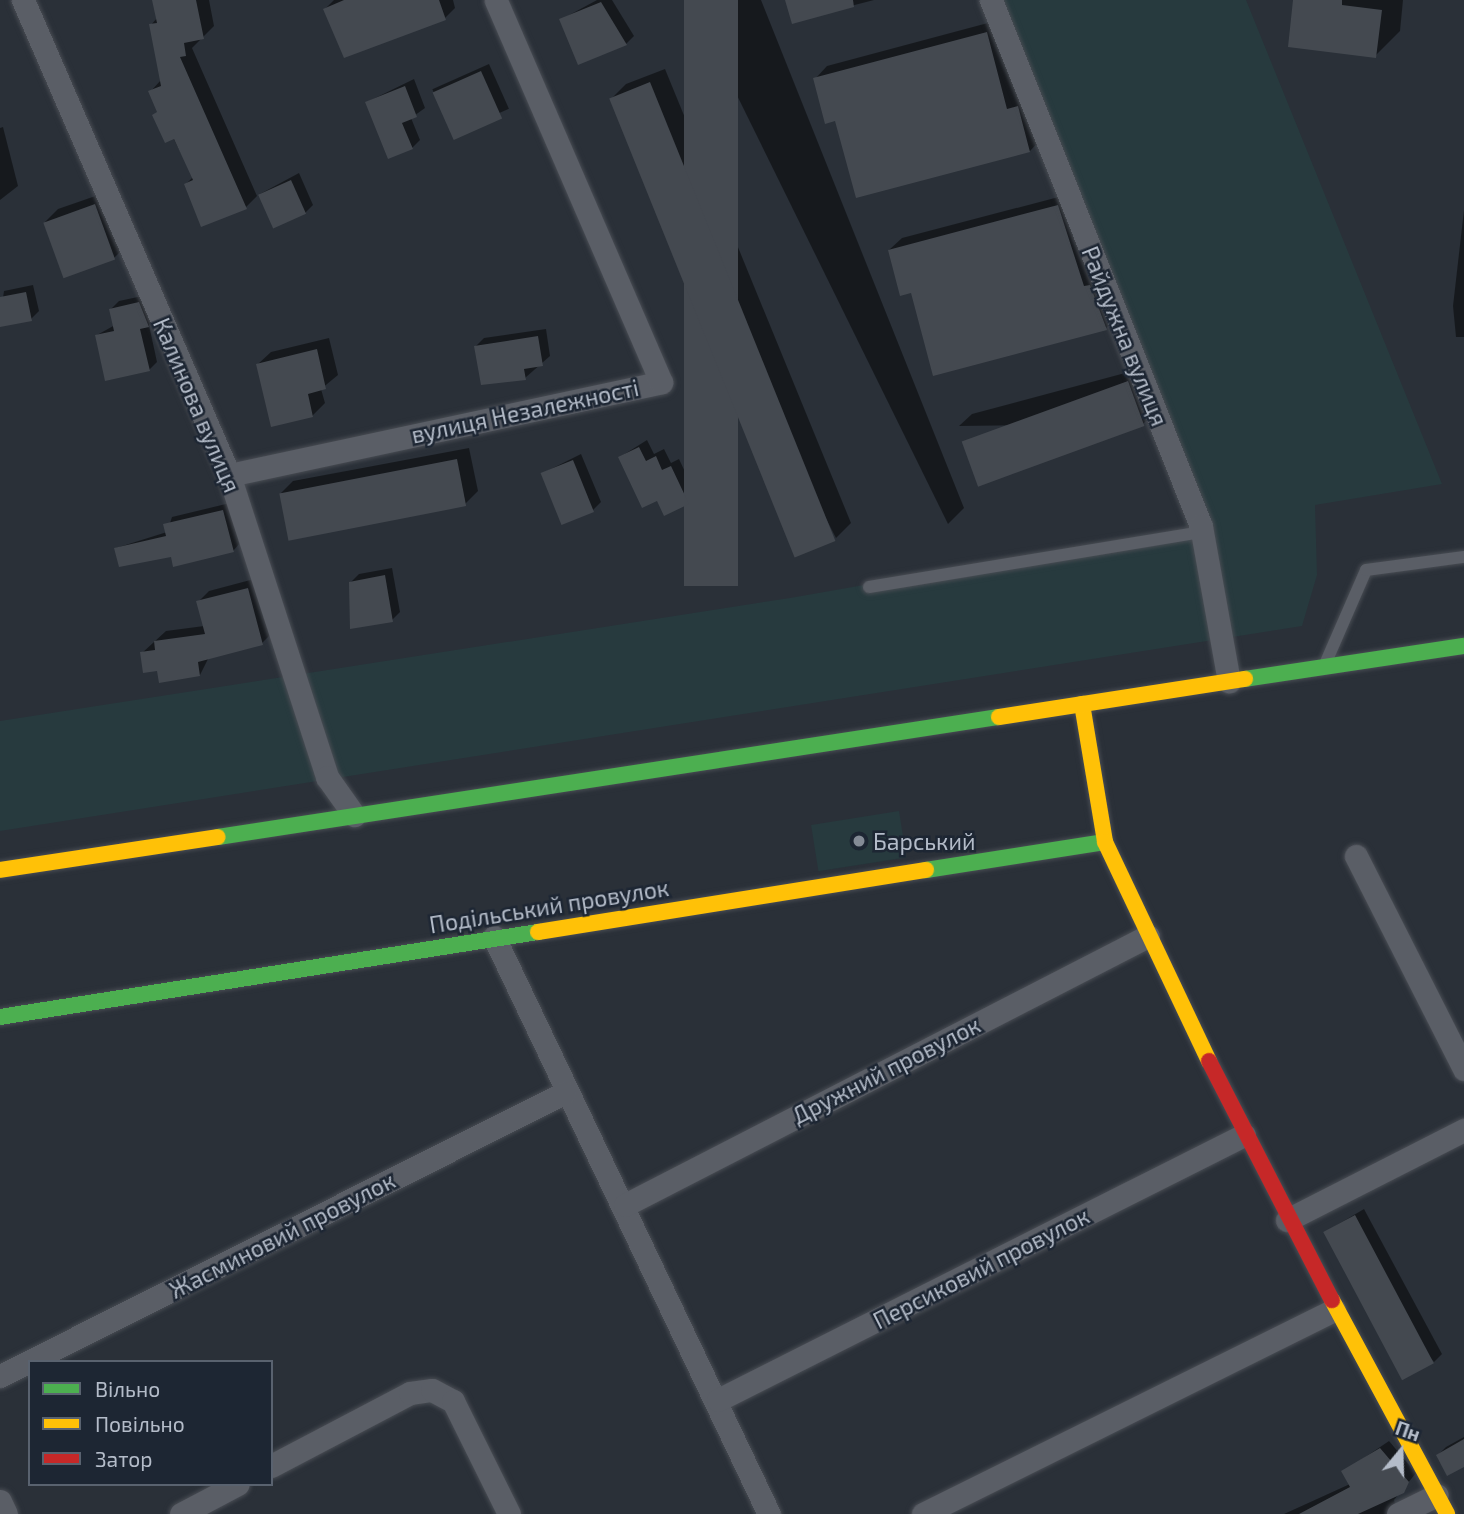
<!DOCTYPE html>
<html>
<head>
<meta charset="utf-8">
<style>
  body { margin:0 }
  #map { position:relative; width:1464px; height:1514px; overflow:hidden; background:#2a3038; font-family:"Exo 2",sans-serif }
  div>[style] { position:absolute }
  .green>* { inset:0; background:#273a3e; transform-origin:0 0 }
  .shadow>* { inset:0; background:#0007; transform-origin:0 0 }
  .building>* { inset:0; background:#444950; transform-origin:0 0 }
  .roads { filter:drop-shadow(0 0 2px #484c53) drop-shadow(0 0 2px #484c53) }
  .lane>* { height:12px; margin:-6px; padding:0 6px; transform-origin:6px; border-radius:6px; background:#5a5e66 }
  .street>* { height:23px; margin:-11.5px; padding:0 11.5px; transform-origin:11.5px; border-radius:11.5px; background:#5a5e66 }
  .fast>* { height:16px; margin:-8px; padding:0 8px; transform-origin:8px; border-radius:8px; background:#4caf50 }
  .slow>* { height:16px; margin:-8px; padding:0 8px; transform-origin:8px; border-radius:8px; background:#ffc107 }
  .jam>* { height:16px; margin:-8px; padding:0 8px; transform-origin:8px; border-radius:8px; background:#c62828 }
  .dots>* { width:19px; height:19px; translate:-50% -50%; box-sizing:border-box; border:4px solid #1d2633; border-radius:50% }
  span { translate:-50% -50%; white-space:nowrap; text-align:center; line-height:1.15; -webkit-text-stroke:5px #1d2633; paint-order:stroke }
  .street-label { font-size:23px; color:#b4bcc9 }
  .poi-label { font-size:23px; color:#b4bcc9 }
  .left { translate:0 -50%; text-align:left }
  .legend { position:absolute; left:28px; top:1360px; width:245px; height:126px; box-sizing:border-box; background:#1d2633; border:2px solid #59626f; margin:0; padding:9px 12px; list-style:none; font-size:21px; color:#b4bcc9 }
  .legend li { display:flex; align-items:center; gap:14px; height:35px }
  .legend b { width:35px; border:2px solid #59626f }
  .north { position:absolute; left:1366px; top:1416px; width:70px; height:70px; -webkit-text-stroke:5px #1d2633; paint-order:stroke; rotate:19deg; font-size:19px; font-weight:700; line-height:28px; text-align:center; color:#b4bcc9 }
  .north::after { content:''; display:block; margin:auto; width:24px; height:32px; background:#b4bcc9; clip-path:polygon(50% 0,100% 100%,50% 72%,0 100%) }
</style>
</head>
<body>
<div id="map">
  <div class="green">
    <div style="clip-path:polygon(991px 0,1246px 0,1442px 484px,1315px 505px,1317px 575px,1302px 626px,0 831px,0 721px,790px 598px,1201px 526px)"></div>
    <div style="left:899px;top:811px;width:47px;height:89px;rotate:81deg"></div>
  </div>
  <div class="shadow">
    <div style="clip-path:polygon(154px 0,209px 0,214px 26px,192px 48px,257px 196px,246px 207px,186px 184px,193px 177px,150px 92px,161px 80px,151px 25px,157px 18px)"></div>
    <div style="clip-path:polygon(334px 0,453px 0,455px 8px,445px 18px,325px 9px)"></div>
    <div style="clip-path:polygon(597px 0,612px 0,634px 36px,626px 44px,562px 19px)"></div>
    <div style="clip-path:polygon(690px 0,761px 0,964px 508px,948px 524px)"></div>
    <div style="clip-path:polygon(787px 0,874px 0,793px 21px)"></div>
    <div style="clip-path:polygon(1295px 0,1403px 0,1400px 31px,1375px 56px)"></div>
    <div style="clip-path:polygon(999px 20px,1042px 138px,1030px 151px,836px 119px,815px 79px,827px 66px)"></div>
    <div style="left:489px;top:64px;width:49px;height:62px;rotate:66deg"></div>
    <div style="clip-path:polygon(665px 69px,851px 523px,836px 538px,611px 99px,626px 84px)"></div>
    <div style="clip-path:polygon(414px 79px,425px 108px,411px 118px,420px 140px,412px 148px,367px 102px)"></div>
    <div style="clip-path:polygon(3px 127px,18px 186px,0 200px,0 128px)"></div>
    <div style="clip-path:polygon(299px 173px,313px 205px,305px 213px,260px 194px)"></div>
    <div style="clip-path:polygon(107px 192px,126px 246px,114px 258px,45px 222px,58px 209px)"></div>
    <div style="clip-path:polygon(1070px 194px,1119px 316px,1106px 328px,913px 291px,889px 250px,902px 238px)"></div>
    <div style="clip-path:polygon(1464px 210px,1464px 337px,1456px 337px,1453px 306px)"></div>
    <div style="clip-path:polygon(33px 285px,39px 311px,31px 319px,0 317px,4px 291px)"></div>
    <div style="clip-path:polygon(147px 295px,157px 317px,149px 325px,157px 362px,149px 370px,97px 335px,115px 325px,111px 309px,119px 301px)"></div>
    <div style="clip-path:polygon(546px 329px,550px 356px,525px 378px,476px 346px,484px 338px)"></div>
    <div style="clip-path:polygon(329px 338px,338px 375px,321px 389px,325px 403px,312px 416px,258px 364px,271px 352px)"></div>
    <div style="clip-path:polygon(1140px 369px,1155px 412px,1143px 424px,959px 426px,972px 414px)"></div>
    <div style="clip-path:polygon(647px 440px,654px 454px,664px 449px,671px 463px,679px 459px,696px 495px,688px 503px,658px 499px,620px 457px)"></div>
    <div style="clip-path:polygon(469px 448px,478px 491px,465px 504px,281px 493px,293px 481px)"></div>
    <div style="clip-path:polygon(581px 454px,601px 502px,593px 510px,543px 473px)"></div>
    <div style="clip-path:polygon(230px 503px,240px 543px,233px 551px,172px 555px,116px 548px,167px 532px,172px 517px)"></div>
    <div style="clip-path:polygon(392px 568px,400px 612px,392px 620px,351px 582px,359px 574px)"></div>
    <div style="clip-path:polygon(258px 578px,273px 632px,262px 643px,209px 657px,200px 675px,159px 669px,142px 653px,166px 631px,204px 626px,198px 602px,209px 591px)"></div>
    <div style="clip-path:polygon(1364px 1209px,1442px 1354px,1434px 1362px,1325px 1232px)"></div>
    <div style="clip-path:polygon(1464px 1437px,1464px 1465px,1438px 1455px,1446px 1447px)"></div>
    <div style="clip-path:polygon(1389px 1441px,1416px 1473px,1394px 1500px,1398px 1514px,1284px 1514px,1350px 1484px,1343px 1472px)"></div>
  </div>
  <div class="building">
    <div style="clip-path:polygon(152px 0,196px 0,204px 39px,184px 43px,186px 56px,180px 57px,247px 209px,201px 227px,184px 184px,193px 180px,174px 139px,165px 143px,152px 115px,157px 112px,148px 91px,161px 86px,149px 24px,157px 23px)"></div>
    <div style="clip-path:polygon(344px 0,439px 0,446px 20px,344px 58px,323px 9px)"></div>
    <div style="left:684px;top:0;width:54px;height:586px"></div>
    <div style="clip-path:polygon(785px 0,853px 0,854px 7px,792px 24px)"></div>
    <div style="clip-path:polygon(1293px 0,1342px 0,1342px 5px,1382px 10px,1376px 58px,1288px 47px)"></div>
    <div style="clip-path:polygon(601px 2px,627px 45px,578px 65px,559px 19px)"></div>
    <div style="clip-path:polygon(987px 32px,1007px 109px,1018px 106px,1030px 152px,856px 198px,835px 121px,825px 124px,813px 78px)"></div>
    <div style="left:481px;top:71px;width:52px;height:53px;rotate:66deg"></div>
    <div style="left:650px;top:82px;width:495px;height:44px;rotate:68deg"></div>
    <div style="clip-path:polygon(405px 86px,417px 117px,402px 123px,413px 149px,388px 159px,365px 102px)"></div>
    <div style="left:291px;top:180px;width:37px;height:36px;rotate:66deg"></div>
    <div style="left:95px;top:204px;width:59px;height:55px;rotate:70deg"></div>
    <div style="clip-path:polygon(1058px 205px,1084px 286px,1090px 285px,1107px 330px,933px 376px,911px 293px,900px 296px,888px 250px)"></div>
    <div style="clip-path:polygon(26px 292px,32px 321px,0 327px,0 297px)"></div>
    <div style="clip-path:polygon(139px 302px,149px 327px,140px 329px,150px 371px,105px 381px,95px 335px,114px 331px,109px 309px)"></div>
    <div style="clip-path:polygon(538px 336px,543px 366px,524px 369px,526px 380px,481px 385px,474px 346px)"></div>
    <div style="clip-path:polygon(317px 349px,326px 389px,308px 394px,313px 417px,271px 427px,256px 364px)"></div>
    <div style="left:1128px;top:381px;width:48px;height:177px;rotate:70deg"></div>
    <div style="clip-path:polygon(639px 447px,646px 461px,656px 456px,662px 470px,671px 466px,689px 504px,664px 516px,657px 501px,642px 508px,618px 457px)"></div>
    <div style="left:457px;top:459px;width:48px;height:181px;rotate:79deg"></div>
    <div style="left:573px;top:460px;width:56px;height:35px;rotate:68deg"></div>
    <div style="clip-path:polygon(223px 510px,234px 552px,173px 567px,171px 557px,119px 567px,114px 548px,166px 536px,163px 524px)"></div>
    <div style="clip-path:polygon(385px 575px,393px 622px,350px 629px,349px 582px)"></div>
    <div style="clip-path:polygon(248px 588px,263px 645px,198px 662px,200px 676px,159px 683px,157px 671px,143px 673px,140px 652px,155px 650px,154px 641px,205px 634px,196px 601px)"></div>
    <div style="left:1355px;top:1215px;width:168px;height:36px;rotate:62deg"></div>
    <div style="clip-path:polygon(1464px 1439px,1464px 1467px,1447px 1476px,1436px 1455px)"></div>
    <div style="clip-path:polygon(1380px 1448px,1409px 1482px,1404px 1493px,1358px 1514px,1299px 1514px,1350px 1487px,1341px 1471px)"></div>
  </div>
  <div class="roads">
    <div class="lane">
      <div style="left:869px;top:587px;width:338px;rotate:-9.4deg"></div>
      <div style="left:1326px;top:662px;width:100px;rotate:-66.5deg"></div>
      <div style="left:1366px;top:570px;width:99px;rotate:-7.6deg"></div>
    </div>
    <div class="street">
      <div style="left:23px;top:0;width:518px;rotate:66.55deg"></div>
      <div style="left:229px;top:475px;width:318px;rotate:72deg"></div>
      <div style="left:327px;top:777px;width:47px;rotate:54.6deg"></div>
      <div style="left:991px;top:0;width:566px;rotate:68.24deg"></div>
      <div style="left:1201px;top:526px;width:158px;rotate:79.8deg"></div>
      <div style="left:229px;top:475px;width:442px;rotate:-12.1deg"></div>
      <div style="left:661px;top:382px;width:416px;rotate:-113.4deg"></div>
      <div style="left:1356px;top:856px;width:239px;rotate:63.1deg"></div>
      <div style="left:494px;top:937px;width:639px;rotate:64.52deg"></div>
      <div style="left:625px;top:1205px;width:588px;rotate:-27.22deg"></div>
      <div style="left:1287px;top:1220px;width:199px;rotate:-27deg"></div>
      <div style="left:0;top:1376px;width:631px;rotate:-26.65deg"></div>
      <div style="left:718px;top:1400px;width:589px;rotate:-26.74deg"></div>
      <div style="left:271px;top:1466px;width:157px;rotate:-27.7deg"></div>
      <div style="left:410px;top:1393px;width:22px;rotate:-8deg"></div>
      <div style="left:432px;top:1390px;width:24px;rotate:28deg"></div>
      <div style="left:453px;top:1401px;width:126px;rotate:63.6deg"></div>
      <div style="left:0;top:1501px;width:14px;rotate:65deg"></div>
      <div style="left:181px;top:1514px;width:64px;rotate:-27.8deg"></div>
      <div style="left:923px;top:1514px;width:459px;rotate:-26.4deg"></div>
      <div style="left:1398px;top:1514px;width:43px;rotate:-26deg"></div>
    </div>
    <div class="fast">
      <div style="left:1245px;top:679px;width:221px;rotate:-8.6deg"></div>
      <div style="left:218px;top:837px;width:790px;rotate:-8.74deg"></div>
      <div style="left:926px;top:870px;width:181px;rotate:-8.9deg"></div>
      <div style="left:0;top:1017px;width:545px;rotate:-8.98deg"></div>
    </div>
    <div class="slow">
      <div style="left:1082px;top:704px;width:140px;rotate:80.5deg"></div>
      <div style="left:1105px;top:842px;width:242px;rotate:64.6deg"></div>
      <div style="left:999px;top:717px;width:249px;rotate:-8.8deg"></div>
      <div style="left:0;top:870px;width:220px;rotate:-8.6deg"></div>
      <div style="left:538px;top:932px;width:393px;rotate:-9.1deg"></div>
      <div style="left:1332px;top:1300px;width:243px;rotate:61.7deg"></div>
    </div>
    <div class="jam">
      <div style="left:1209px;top:1061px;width:269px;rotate:62.8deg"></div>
    </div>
  </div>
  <div class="dots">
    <div style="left:859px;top:841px;background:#848b96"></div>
  </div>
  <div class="street-label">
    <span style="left:1125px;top:336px;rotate:68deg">Райдужна вулиця</span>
    <span style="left:197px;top:405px;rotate:67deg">Калинова вулиця</span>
    <span style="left:525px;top:411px;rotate:-12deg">вулиця Незалежності</span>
    <span style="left:549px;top:906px;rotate:-9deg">Подільський провулок</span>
    <span style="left:886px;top:1070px;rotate:-27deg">Дружний провулок</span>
    <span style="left:282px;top:1235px;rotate:-27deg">Жасминовий провулок</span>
    <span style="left:981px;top:1268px;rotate:-27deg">Персиковий провулок</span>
  </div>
  <div class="poi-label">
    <span class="left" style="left:873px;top:841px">Барський</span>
  </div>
  <ul class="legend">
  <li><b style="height:9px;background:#4caf50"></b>Вільно</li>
  <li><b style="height:9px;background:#ffc107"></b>Повільно</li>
  <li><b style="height:9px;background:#c62828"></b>Затор</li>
  </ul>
  <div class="north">Пн</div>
</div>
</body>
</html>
